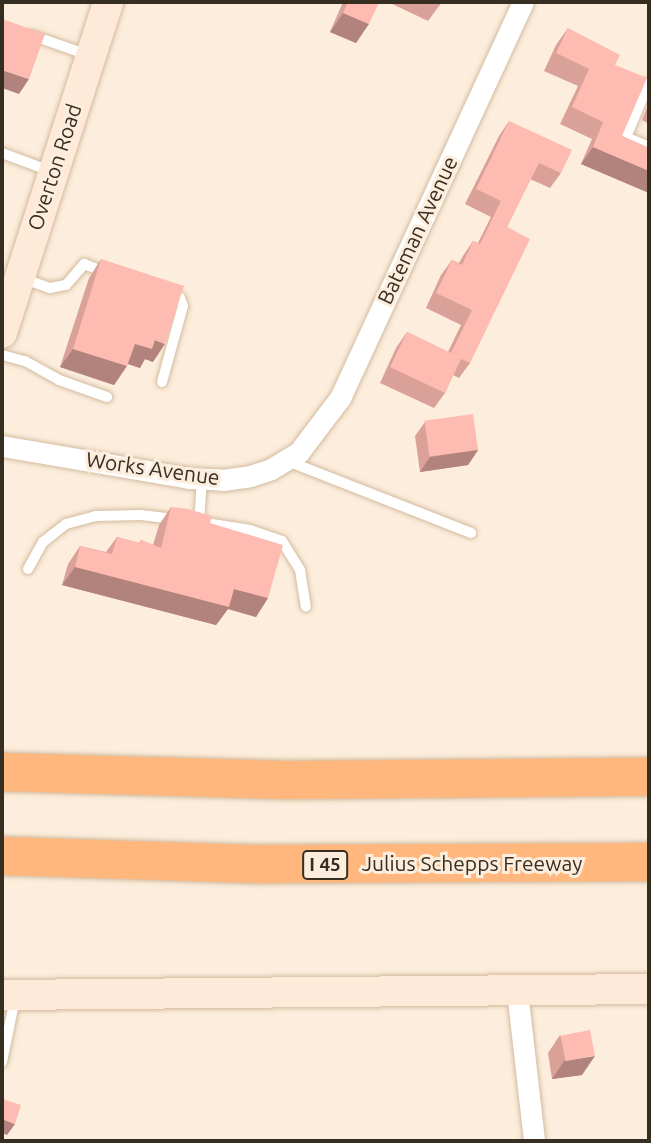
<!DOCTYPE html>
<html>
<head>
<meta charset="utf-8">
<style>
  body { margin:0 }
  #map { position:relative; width:651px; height:1143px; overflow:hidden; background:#fceddc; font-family:Ubuntu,sans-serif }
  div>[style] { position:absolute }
  .roads { filter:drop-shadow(0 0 2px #d3bb9f) drop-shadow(0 0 2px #d3bb9f) }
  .lane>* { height:10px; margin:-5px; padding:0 5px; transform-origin:5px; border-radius:5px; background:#fff }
  .street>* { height:21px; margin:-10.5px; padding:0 10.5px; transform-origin:10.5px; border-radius:10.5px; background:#fff }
  .secondary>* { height:30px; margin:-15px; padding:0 15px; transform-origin:15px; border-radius:15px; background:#ffe9d8 }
  .highway>* { height:38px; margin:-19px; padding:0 19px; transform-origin:19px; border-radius:19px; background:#ffb77e }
  .wall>* { inset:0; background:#daa198 }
  .shaded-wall>* { inset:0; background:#b1837c }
  .building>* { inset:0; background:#fdbbb1; transform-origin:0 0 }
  span { translate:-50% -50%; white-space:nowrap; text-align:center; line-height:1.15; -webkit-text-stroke:6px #fceddc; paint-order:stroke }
  .shield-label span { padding:2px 5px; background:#fceddc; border:2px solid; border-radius:5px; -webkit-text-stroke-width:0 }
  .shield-label { font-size:19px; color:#372e22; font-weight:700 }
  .street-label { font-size:21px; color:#372e22 }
  .frame { position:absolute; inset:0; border:4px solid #372e22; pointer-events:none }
</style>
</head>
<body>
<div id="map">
  <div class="roads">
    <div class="lane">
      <div style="left:31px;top:35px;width:60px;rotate:19.3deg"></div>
      <div style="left:649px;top:83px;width:59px;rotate:113.1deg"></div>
      <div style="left:626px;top:137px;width:25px;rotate:23deg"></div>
      <div style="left:2px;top:153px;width:54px;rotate:20.4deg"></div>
      <div style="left:22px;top:278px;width:30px;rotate:20deg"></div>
      <div style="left:50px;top:288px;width:16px;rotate:-11deg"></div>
      <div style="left:66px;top:285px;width:28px;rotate:-49deg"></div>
      <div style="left:84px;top:264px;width:26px;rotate:21deg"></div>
      <div style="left:2px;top:355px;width:24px;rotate:15deg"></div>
      <div style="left:25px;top:361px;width:39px;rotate:29deg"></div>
      <div style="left:59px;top:380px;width:51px;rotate:19.5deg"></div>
      <div style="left:162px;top:382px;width:79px;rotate:-74.6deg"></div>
      <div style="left:183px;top:306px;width:9px;rotate:-111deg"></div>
      <div style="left:180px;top:298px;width:14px;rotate:-159deg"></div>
      <div style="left:285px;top:460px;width:200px;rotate:21.4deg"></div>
      <div style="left:199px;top:522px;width:43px;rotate:-86deg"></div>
      <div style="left:206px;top:523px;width:45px;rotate:9deg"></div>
      <div style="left:250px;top:530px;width:34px;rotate:19deg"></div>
      <div style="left:282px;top:541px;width:34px;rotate:58deg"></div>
      <div style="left:300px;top:570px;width:37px;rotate:81deg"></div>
      <div style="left:28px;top:569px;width:31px;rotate:-61deg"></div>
      <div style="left:43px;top:542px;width:29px;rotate:-38deg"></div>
      <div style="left:66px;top:524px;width:30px;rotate:-15deg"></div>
      <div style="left:95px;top:516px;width:46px;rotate:-1.2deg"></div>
      <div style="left:141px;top:515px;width:35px;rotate:7deg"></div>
      <div style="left:2px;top:1062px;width:65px;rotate:-78.5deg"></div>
    </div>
    <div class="street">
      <div style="left:2px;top:446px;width:190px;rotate:9.7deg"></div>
      <div style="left:189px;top:478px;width:34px;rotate:3deg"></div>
      <div style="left:223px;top:480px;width:27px;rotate:-8deg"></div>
      <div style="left:250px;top:476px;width:22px;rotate:-18deg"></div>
      <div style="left:271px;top:469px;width:33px;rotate:-31deg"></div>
      <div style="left:299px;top:452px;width:68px;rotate:-52.8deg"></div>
      <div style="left:340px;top:398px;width:436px;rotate:-65.2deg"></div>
      <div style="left:517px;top:991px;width:151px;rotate:83.5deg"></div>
    </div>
    <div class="secondary">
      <div style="left:2px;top:333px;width:348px;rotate:-72.2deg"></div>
      <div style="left:2px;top:995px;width:647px;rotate:-0.53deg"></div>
    </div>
    <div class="highway">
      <div style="left:2px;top:772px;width:284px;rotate:1.6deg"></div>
      <div style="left:286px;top:780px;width:363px;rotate:-0.5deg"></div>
      <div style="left:2px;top:856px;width:260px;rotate:1.8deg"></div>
      <div style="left:262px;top:864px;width:387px;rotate:-0.3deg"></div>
    </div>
  </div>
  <div class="wall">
    <div style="clip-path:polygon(343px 2px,379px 2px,356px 43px,330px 32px)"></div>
    <div style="clip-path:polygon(388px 2px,442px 2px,428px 21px)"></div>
    <div style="clip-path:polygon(568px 28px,615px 65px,622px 136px,649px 148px,649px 193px,581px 164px,592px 139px,560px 124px,578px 86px,544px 71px,556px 45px)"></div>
    <div style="clip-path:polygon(649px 103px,649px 124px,642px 120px)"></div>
    <div style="clip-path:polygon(509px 121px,561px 173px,550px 188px,530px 179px,507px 227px,470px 363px,459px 378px,453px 375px,445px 393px,434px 408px,380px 383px,396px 348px,407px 332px,448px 352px,461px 325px,426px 308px,441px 275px,452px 260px,459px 263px,463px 256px,473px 241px,478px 243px,491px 217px,465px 204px,499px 136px)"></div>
    <div style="clip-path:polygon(101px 259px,153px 362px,145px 359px,140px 368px,128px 364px,114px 385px,60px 367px,89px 278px)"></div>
    <div style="clip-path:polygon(425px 422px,478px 450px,468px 465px,420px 472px,415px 436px)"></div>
    <div style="clip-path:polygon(171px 507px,210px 523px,268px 598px,256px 617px,228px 609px,216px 625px,62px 585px,68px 564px,80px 546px,106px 552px,117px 537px,139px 543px,141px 540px,153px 545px,159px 525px)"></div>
    <div style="clip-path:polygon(560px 1035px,582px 1075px,552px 1079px,548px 1053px)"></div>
  </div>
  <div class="shaded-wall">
    <div style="clip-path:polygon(343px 13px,369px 24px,356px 43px,330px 32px)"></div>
    <div style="clip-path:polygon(2px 70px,29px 79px,19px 94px,2px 88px)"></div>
    <div style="clip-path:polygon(593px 147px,649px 171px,649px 193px,581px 164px)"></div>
    <div style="clip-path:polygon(155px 340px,165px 344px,153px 362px,145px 359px,140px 368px,122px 362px,135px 344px)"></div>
    <div style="clip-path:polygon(73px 349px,127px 366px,114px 385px,60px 367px)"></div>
    <div style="clip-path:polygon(478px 450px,468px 465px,420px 472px,430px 457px)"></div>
    <div style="clip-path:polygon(75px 567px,234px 589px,268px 598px,256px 617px,228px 609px,216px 625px,62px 585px)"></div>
    <div style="clip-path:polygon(595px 1056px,582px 1075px,552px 1079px,564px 1061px)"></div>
    <div style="clip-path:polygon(2px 1119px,15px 1124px,7px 1135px,2px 1133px)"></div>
  </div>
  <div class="building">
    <div style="clip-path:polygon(348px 2px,379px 2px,369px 24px,343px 13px)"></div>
    <div style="clip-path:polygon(2px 19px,45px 34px,29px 79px,2px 70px)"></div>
    <div style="clip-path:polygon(568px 28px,620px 55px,615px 65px,647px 78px,622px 136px,649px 148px,649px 171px,593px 147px,603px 122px,572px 107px,589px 69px,556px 53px)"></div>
    <div style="clip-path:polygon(509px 121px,572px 150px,561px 173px,539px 163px,507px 227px,530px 239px,470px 363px,461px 359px,445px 393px,390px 367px,407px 332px,451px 353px,472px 310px,436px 293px,452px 260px,462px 265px,473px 241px,480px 244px,501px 201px,476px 189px)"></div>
    <div style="clip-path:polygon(101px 259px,184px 286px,165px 344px,155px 340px,152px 349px,135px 344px,127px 366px,73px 349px)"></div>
    <div style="left:473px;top:414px;width:36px;height:49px;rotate:82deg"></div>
    <div style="clip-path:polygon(171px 507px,188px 509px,212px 516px,210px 523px,283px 545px,268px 598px,234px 589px,229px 607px,75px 567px,80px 546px,112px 554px,117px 537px,140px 543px,141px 540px,161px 548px)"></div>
    <div style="left:590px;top:1030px;width:26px;height:30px;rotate:79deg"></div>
    <div style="clip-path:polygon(2px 1099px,21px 1105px,15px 1124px,2px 1119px)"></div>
  </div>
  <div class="shield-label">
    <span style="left:325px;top:865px">I 45</span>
  </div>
  <div class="street-label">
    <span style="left:54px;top:167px;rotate:-72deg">Overton Road</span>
    <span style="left:417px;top:230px;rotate:-65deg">Bateman Avenue</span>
    <span style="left:153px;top:468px;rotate:8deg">Works Avenue</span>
    <span style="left:472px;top:863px">Julius Schepps Freeway</span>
  </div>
  <div class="frame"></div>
</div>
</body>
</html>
